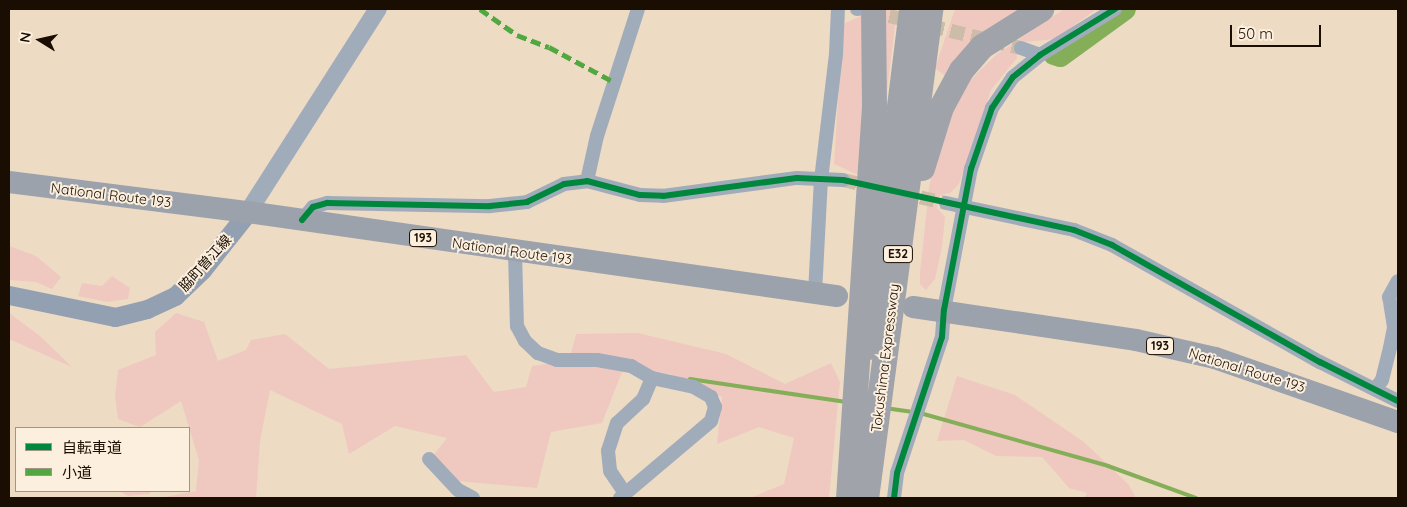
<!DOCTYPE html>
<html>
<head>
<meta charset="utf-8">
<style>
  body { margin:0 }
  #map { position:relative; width:1407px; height:507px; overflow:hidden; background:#eddbc4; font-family:Quicksand,"Noto Sans JP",sans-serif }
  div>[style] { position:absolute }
  .green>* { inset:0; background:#efc9c0 }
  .stream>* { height:4px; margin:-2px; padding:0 2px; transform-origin:2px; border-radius:2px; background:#85ae59 }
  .river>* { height:21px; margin:-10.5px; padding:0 10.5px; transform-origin:10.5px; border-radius:10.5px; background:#85ae59 }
  .minor-tunnel>* { height:14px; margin-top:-7px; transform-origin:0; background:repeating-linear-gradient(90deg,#cdbca7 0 14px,transparent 0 21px) }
  .minor>* { height:14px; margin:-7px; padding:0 7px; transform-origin:7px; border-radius:7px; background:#a1acbb }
  .tertiary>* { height:18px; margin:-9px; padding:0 9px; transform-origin:9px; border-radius:9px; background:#a1acbb }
  .secondary>* { height:19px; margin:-9.5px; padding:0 9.5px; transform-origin:9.5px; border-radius:9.5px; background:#93a0b1 }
  .trunk>* { height:22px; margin:-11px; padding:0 11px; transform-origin:11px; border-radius:11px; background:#9ca2ab }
  .motorway>* { height:25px; margin:-12.5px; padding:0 12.5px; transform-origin:12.5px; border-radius:12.5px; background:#a0a4aa }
  .quiet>* { height:5px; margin-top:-2.5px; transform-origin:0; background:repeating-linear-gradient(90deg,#52a840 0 10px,transparent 0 15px) }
  .cycleway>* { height:6px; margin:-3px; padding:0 3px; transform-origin:3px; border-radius:3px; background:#00873e }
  span { translate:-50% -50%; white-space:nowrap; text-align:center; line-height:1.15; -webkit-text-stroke:4px #fcefde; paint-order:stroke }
  .shield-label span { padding:1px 4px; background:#fcefde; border:1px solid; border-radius:4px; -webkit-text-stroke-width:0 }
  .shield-label { font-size:12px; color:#190e01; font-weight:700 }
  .street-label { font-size:14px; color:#190e01 }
  .frame { position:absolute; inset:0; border:10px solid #190e01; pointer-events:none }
  .legend { position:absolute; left:15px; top:427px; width:175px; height:65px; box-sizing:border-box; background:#fcefde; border:1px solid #a19586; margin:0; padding:6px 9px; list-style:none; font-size:15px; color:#190e01 }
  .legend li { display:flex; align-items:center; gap:10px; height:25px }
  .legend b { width:25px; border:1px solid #a19586 }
  .north { position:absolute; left:15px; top:15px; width:50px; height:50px; -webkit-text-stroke:4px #fcefde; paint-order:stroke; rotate:280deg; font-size:14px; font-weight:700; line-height:20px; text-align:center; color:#190e01 }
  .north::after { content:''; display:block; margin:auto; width:18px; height:22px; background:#190e01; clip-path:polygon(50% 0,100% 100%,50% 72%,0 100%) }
  .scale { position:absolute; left:1230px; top:25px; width:91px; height:22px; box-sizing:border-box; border:2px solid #190e01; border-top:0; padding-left:6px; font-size:15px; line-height:18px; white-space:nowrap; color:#190e01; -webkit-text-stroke:4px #fcefde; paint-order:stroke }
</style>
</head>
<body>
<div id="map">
  <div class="green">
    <div style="clip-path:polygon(878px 9px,897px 9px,886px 100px)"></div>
    <div style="clip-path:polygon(955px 9px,1024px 9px,948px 78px,935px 68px)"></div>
    <div style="clip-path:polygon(1064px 9px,1097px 9px,1055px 39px,1024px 42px,1016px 51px,1017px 58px,991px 90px,959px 184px,950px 193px,940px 195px,937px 208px,945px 217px,942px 247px,935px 279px,926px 290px,920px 284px,920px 273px,929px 188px,939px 137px,962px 88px,997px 54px)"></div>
    <div style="clip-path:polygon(861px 16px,864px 96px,858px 175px,834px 164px,843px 24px)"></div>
    <div style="clip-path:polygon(9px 246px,36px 256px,61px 277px,52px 289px,36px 282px,9px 280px)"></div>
    <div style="clip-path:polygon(112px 276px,130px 288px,128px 299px,107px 302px,78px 296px,82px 283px,102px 286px)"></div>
    <div style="clip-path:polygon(9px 313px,40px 336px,72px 367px,9px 339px)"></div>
    <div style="clip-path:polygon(176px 313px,204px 322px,218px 361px,246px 350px,251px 340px,285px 334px,329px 369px,466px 355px,494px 392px,526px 387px,532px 366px,569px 361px,576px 334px,638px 333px,726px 354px,785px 384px,831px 363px,840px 382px,829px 498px,750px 498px,784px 484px,794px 438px,759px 427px,717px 444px,722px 397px,670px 374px,622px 372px,602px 423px,551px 432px,537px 488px,446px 480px,433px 456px,447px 438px,395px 426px,349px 454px,342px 424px,270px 390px,260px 441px,256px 498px,160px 498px,196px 491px,199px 460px,181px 401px,140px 427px,118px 419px,115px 396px,118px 370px,156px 355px,155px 332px)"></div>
    <div style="clip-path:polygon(957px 376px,1015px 395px,1084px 442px,1129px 485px,1136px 498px,1084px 498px,1087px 493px,1069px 488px,1042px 457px,996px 456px,964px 440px,937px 441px)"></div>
    <div style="clip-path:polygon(119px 491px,150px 491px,150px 494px,128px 496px)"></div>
  </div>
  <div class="stream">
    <div style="left:690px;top:379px;width:158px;rotate:8.4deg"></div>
    <div style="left:885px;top:408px;width:28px;rotate:8deg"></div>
    <div style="left:920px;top:413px;width:195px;rotate:15.7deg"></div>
    <div style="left:1108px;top:466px;width:94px;rotate:20deg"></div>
  </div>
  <div class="river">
    <div style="left:1053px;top:54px;width:7px;rotate:16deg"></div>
    <div style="left:1060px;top:56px;width:80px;rotate:-35.9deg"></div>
  </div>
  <div class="minor-tunnel">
    <div style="left:869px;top:11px;width:156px;rotate:13.7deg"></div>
    <div style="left:843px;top:180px;width:32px;rotate:13deg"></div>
    <div style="left:900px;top:193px;width:47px;rotate:12.3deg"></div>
  </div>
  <div class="minor">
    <div style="left:857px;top:9px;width:1px"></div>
    <div style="left:1021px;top:48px;width:20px;rotate:20deg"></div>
    <div style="left:587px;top:181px;width:46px;rotate:-77.5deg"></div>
    <div style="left:597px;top:136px;width:133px;rotate:-72.1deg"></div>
    <div style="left:946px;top:203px;width:131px;rotate:11.9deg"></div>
    <div style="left:1074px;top:230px;width:41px;rotate:21.5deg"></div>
    <div style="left:1112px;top:245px;width:239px;rotate:29.4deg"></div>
    <div style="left:1320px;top:362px;width:87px;rotate:26.6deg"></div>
    <div style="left:302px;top:220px;width:17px;rotate:-50deg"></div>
    <div style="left:313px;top:207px;width:15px;rotate:-16deg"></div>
    <div style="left:327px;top:203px;width:163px;rotate:1.1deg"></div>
    <div style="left:490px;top:206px;width:37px;rotate:-6deg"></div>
    <div style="left:527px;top:202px;width:41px;rotate:-25.9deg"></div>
    <div style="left:564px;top:184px;width:23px;rotate:-7deg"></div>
    <div style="left:587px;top:181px;width:55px;rotate:14.8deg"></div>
    <div style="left:640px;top:195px;width:23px;rotate:2deg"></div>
    <div style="left:663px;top:196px;width:135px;rotate:-7.7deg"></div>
    <div style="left:797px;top:178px;width:46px;rotate:2.5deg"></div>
    <div style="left:515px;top:252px;width:74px;rotate:88.5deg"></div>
    <div style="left:517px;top:326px;width:17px;rotate:62deg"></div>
    <div style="left:525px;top:341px;width:18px;rotate:43deg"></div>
    <div style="left:538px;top:353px;width:20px;rotate:20deg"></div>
    <div style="left:557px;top:360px;width:40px"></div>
    <div style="left:597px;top:360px;width:35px;rotate:10deg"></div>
    <div style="left:631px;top:366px;width:24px;rotate:30deg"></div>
    <div style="left:652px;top:378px;width:23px;rotate:113deg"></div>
    <div style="left:643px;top:399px;width:35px;rotate:137deg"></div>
    <div style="left:617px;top:423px;width:29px;rotate:108deg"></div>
    <div style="left:608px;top:451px;width:20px;rotate:84deg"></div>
    <div style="left:610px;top:471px;width:27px;rotate:56deg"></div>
    <div style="left:815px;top:293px;width:113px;rotate:-87deg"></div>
    <div style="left:821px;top:180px;width:127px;rotate:-83.2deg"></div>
    <div style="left:836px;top:54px;width:45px;rotate:-87.5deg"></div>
    <div style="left:1375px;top:389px;width:11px;rotate:-52deg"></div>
    <div style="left:1382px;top:380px;width:33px;rotate:-76deg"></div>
    <div style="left:1390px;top:348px;width:21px;rotate:-79deg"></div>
    <div style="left:1394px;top:327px;width:30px;rotate:-99deg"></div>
    <div style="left:1389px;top:297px;width:18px;rotate:-61deg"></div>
    <div style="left:429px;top:459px;width:42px;rotate:46.9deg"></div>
    <div style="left:458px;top:490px;width:17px;rotate:28deg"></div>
    <div style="left:620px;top:498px;width:119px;rotate:-40.2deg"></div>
    <div style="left:711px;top:421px;width:15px;rotate:-74deg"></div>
    <div style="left:715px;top:407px;width:11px;rotate:-112deg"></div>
    <div style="left:711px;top:397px;width:20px;rotate:-150deg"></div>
    <div style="left:694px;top:387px;width:43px;rotate:-167.9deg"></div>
    <div style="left:894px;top:498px;width:25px;rotate:-83deg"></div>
    <div style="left:897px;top:473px;width:143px;rotate:-71.7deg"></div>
    <div style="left:942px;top:337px;width:27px;rotate:-86deg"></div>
    <div style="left:944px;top:310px;width:144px;rotate:-79.2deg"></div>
    <div style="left:971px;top:169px;width:65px;rotate:-71deg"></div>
    <div style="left:992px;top:108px;width:37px;rotate:-56deg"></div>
    <div style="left:1013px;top:77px;width:35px;rotate:-39deg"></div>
    <div style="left:1040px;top:55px;width:88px;rotate:-31.5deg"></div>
  </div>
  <div class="tertiary">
    <div style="left:248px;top:212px;width:241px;rotate:-57.4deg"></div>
  </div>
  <div class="secondary">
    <div style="left:9px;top:295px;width:108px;rotate:11.7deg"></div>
    <div style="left:115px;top:317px;width:33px;rotate:-14deg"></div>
    <div style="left:147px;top:309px;width:31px;rotate:-25deg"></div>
    <div style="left:175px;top:296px;width:37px;rotate:-44deg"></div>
    <div style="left:202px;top:270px;width:74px;rotate:-51.6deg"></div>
  </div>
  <div class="trunk">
    <div style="left:9px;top:182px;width:241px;rotate:7.2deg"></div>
    <div style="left:248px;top:212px;width:595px;rotate:8.12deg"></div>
    <div style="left:913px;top:307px;width:225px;rotate:8.4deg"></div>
    <div style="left:1136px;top:340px;width:81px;rotate:12.8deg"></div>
    <div style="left:1215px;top:358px;width:194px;rotate:19.3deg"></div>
  </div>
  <div class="motorway">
    <div style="left:922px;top:168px;width:64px;rotate:-72.7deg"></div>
    <div style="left:941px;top:107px;width:42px;rotate:-61.6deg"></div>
    <div style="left:961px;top:70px;width:32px;rotate:-49deg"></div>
    <div style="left:982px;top:46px;width:70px;rotate:-32.1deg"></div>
    <div style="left:869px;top:347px;width:341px;rotate:-82.9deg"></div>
    <div style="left:848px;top:498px;width:394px;rotate:-86.2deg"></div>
    <div style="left:874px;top:105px;width:96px;rotate:-90.6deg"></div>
    <div style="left:866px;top:498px;width:493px;rotate:-82.5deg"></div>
  </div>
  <div class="quiet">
    <div style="left:480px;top:9px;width:45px;rotate:35.1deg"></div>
    <div style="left:517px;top:35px;width:34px;rotate:21deg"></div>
    <div style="left:549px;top:47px;width:74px;rotate:28.3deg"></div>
  </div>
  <div class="cycleway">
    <div style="left:302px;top:220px;width:17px;rotate:-50deg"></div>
    <div style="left:313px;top:207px;width:15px;rotate:-16deg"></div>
    <div style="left:327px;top:203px;width:163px;rotate:1.1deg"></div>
    <div style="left:490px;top:206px;width:37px;rotate:-6deg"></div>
    <div style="left:527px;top:202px;width:41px;rotate:-25.9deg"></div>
    <div style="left:564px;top:184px;width:23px;rotate:-7deg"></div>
    <div style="left:587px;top:181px;width:55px;rotate:14.8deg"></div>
    <div style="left:640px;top:195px;width:23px;rotate:2deg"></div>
    <div style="left:663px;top:196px;width:135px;rotate:-7.7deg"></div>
    <div style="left:797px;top:178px;width:46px;rotate:2.5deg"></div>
    <div style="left:843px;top:180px;width:236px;rotate:12.2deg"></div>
    <div style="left:1074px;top:230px;width:41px;rotate:21.5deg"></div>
    <div style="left:1112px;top:245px;width:239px;rotate:29.4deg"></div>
    <div style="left:1320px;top:362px;width:87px;rotate:26.6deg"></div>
    <div style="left:894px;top:498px;width:25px;rotate:-83deg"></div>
    <div style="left:897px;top:473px;width:143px;rotate:-71.7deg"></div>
    <div style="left:942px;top:337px;width:27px;rotate:-86deg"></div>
    <div style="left:944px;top:310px;width:144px;rotate:-79.2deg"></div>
    <div style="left:971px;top:169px;width:65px;rotate:-71deg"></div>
    <div style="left:992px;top:108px;width:37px;rotate:-56deg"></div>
    <div style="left:1013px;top:77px;width:35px;rotate:-39deg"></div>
    <div style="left:1040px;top:55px;width:88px;rotate:-31.5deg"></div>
  </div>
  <div class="shield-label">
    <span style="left:423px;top:238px">193</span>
    <span style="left:898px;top:254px">E32</span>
    <span style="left:1160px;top:346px">193</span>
  </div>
  <div class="street-label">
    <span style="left:111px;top:195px;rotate:7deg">National Route 193</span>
    <span style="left:512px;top:251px;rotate:8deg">National Route 193</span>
    <span style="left:205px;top:263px;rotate:-48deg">脇町曽江線</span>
    <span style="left:885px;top:358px;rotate:-83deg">Tokushima Expressway</span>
    <span style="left:1247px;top:370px;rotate:17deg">National Route 193</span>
  </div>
  <div class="frame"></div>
  <ul class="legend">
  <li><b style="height:6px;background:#00873e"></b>自転車道</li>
  <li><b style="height:6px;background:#52a840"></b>小道</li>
  </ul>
  <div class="north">N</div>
  <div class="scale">50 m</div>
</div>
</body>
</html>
